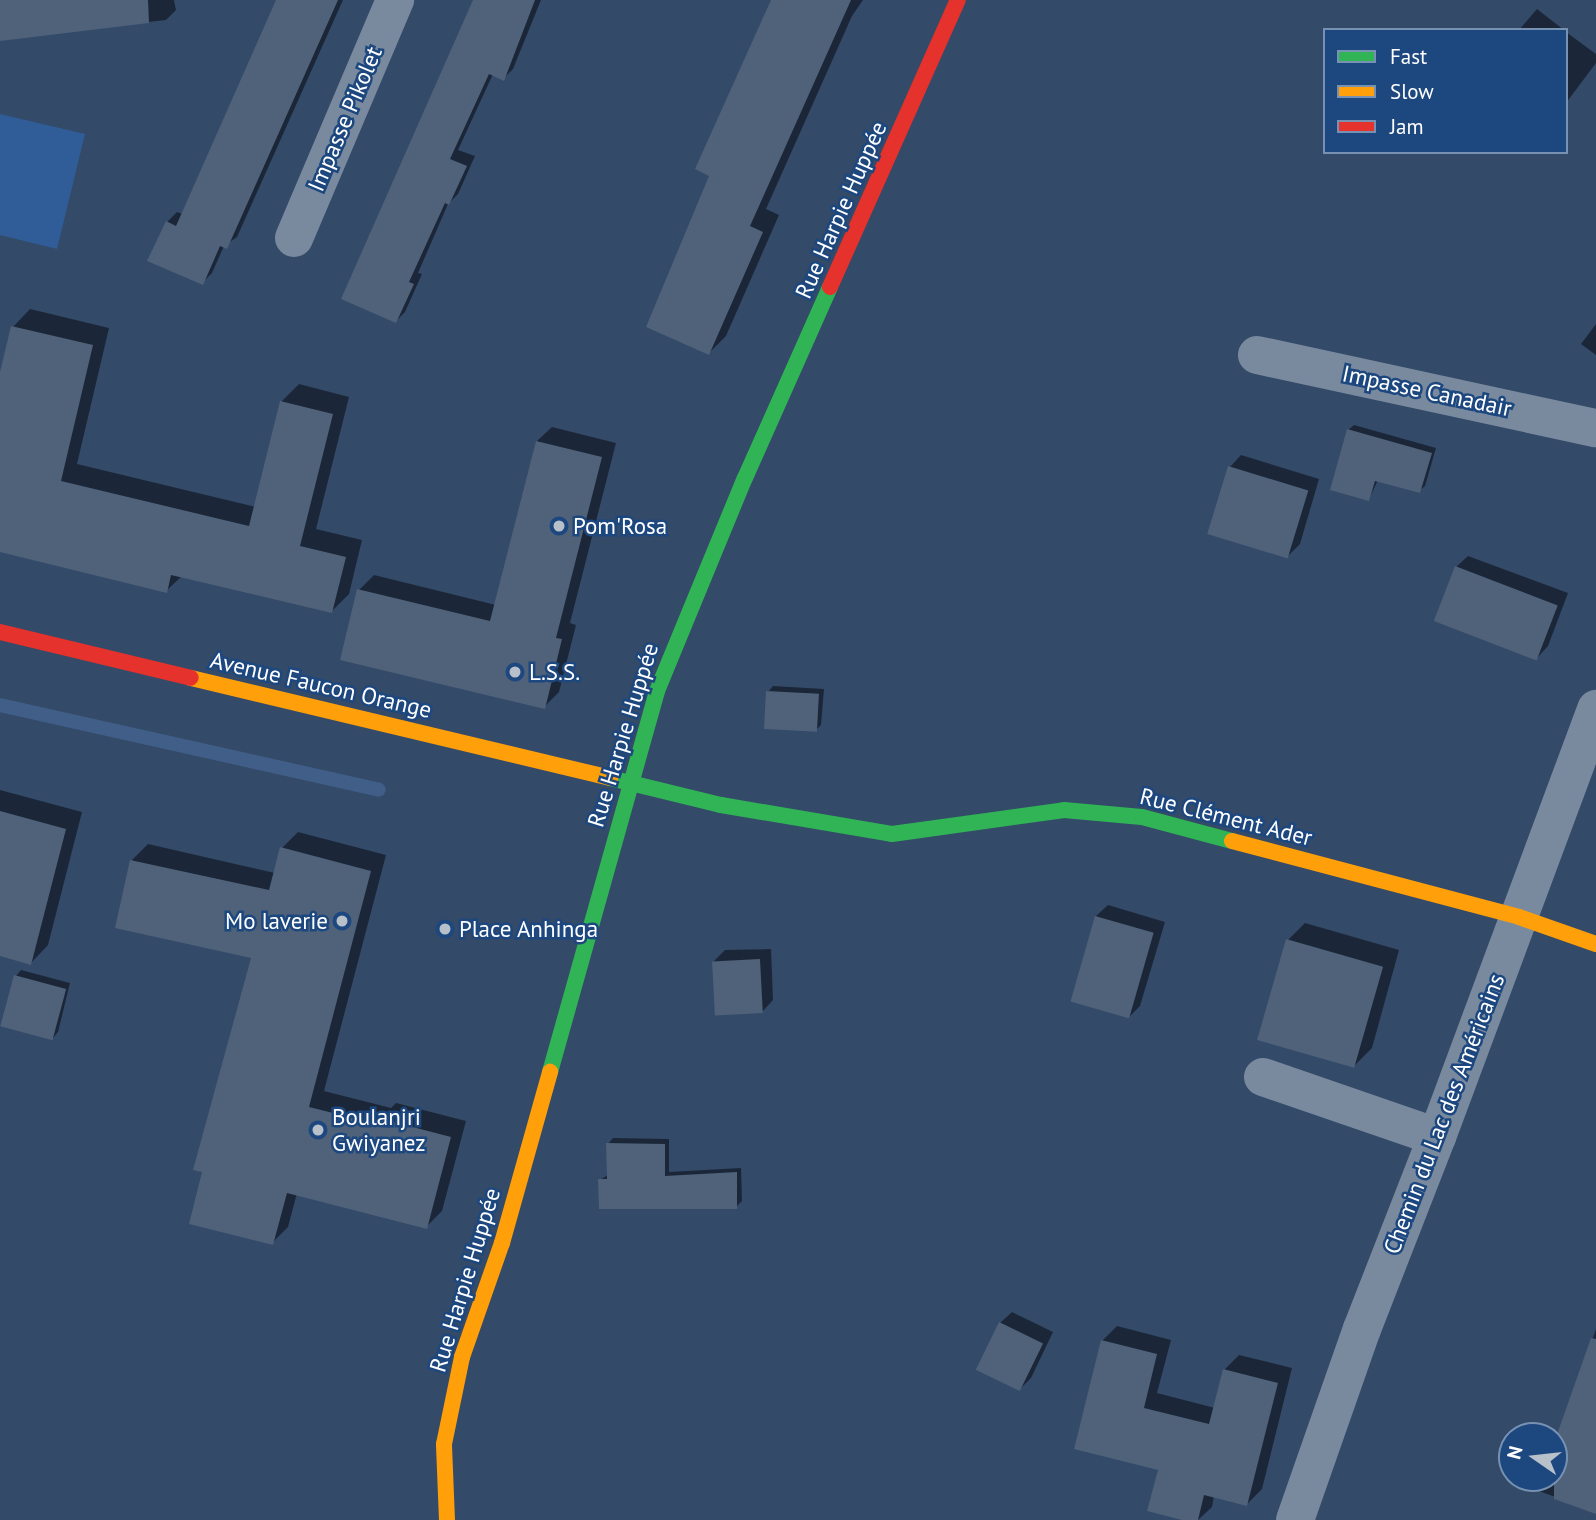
<!DOCTYPE html>
<html>
<head>
<meta charset="utf-8">
<style>
  body { margin:0 }
  #map { position:relative; width:1596px; height:1520px; overflow:hidden; background:#334a69; font-family:"PT Sans",sans-serif }
  div>[style] { position:absolute }
  .green>* { inset:0; background:#305d97 }
  .shadow>* { inset:0; background:#0007 }
  .stream>* { height:14px; margin:-7px; padding:0 7px; transform-origin:7px; border-radius:7px; background:#405e87 }
  .building>* { inset:0; background:#4f627a; transform-origin:0 0 }
  .street>* { height:38px; margin:-19px; padding:0 19px; transform-origin:19px; border-radius:19px; background:#798a9f }
  .fast>* { height:16px; margin:-8px; padding:0 8px; transform-origin:8px; border-radius:8px; background:#30b455 }
  .slow>* { height:16px; margin:-8px; padding:0 8px; transform-origin:8px; border-radius:8px; background:#ff9f0a }
  .jam>* { height:16px; margin:-8px; padding:0 8px; transform-origin:8px; border-radius:8px; background:#e5322d }
  .dots>* { width:19px; height:19px; translate:-50% -50%; box-sizing:border-box; border:4px solid #1d477f; border-radius:50% }
  span { translate:-50% -50%; white-space:nowrap; text-align:center; line-height:1.15; -webkit-text-stroke:5px #1d477f; paint-order:stroke }
  .street-label { font-size:23px; color:#fff }
  .poi-label { font-size:23px; color:#fff }
  .left { translate:0 -50%; text-align:left }
  .right { translate:-100% -50%; text-align:right }
  .legend { position:absolute; left:1323px; top:28px; width:245px; height:126px; box-sizing:border-box; background:#1d477f; border:2px solid #7791b2; margin:0; padding:9px 12px; list-style:none; font-size:21px; color:#fff }
  .legend li { display:flex; align-items:center; gap:14px; height:35px }
  .legend b { width:35px; border:2px solid #7791b2 }
  .north { position:absolute; left:1498px; top:1422px; width:70px; height:70px; box-sizing:border-box; background:#1d477f; border:2px solid #7791b2; border-radius:50%; rotate:284deg; font-size:19px; font-weight:700; line-height:28px; text-align:center; color:#fff }
  .north::after { content:''; display:block; margin:auto; width:24px; height:32px; background:#b8c0ca; clip-path:polygon(50% 0,100% 100%,50% 72%,0 100%) }
</style>
</head>
<body>
<div id="map">
  <div class="green">
    <div style="clip-path:polygon(0 114px,85px 134px,57px 249px,0 235px)"></div>
  </div>
  <div class="shadow">
    <div style="clip-path:polygon(0 0,177px 0,174px 0,176px 10px,166px 20px,0 39px)"></div>
    <div style="clip-path:polygon(278px 0,343px 0,237px 237px,224px 246px,212px 273px,202px 283px,167px 222px,177px 212px,183px 214px)"></div>
    <div style="clip-path:polygon(476px 0,541px 0,513px 69px,503px 79px,493px 74px,458px 150px,475px 156px,458px 194px,448px 204px,418px 273px,422px 274px,405px 312px,396px 321px)"></div>
    <div style="clip-path:polygon(773px 0,863px 0,852px 16px,766px 209px,779px 215px,726px 336px,709px 353px,712px 175px)"></div>
    <div style="clip-path:polygon(1537px 9px,1564px 30px,1519px 30px)"></div>
    <div style="clip-path:polygon(1566px 32px,1596px 54px,1596px 63px,1566px 103px)"></div>
    <div style="clip-path:polygon(30px 309px,109px 328px,77px 464px,256px 507px,282px 401px,299px 384px,349px 397px,316px 529px,362px 540px,349px 594px,332px 611px,182px 576px,166px 591px,0 551px,0 380px,13px 327px)"></div>
    <div style="clip-path:polygon(1596px 324px,1596px 355px,1581px 344px)"></div>
    <div style="clip-path:polygon(1354px 425px,1436px 448px,1425px 486px,1419px 491px,1378px 480px,1369px 499px,1348px 430px)"></div>
    <div style="clip-path:polygon(552px 427px,616px 443px,570px 623px,576px 625px,559px 692px,544px 707px,359px 590px,374px 575px,496px 605px,537px 441px)"></div>
    <div style="clip-path:polygon(1241px 455px,1319px 479px,1300px 544px,1289px 555px,1230px 467px)"></div>
    <div style="clip-path:polygon(1468px 556px,1568px 593px,1548px 646px,1537px 658px,1456px 567px)"></div>
    <div style="clip-path:polygon(773px 686px,824px 689px,821px 725px,815px 731px,768px 692px)"></div>
    <div style="clip-path:polygon(0 790px,82px 812px,48px 945px,31px 963px,0 954px)"></div>
    <div style="clip-path:polygon(298px 832px,386px 855px,324px 1091px,391px 1108px,396px 1103px,466px 1121px,442px 1211px,426px 1227px,297px 1193px,288px 1227px,272px 1243px,253px 957px,132px 860px,148px 844px,275px 873px,282px 848px)"></div>
    <div style="clip-path:polygon(1108px 905px,1165px 922px,1140px 1006px,1129px 1017px,1096px 916px)"></div>
    <div style="clip-path:polygon(1305px 923px,1399px 950px,1372px 1048px,1355px 1065px,1288px 940px)"></div>
    <div style="clip-path:polygon(771px 949px,773px 1000px,762px 1012px,713px 962px,725px 950px)"></div>
    <div style="clip-path:polygon(21px 970px,70px 983px,58px 1032px,53px 1038px,16px 976px)"></div>
    <div style="clip-path:polygon(613px 1138px,669px 1139px,669px 1172px,741px 1168px,742px 1201px,736px 1207px,600px 1180px,608px 1175px,608px 1144px)"></div>
    <div style="clip-path:polygon(1012px 1312px,1053px 1332px,1031px 1378px,1020px 1389px,1000px 1323px)"></div>
    <div style="clip-path:polygon(1117px 1326px,1171px 1340px,1157px 1393px,1215px 1408px,1224px 1370px,1239px 1355px,1292px 1368px,1262px 1489px,1247px 1504px,1214px 1496px,1212px 1507px,1198px 1520px,1189px 1520px,1160px 1469px,1102px 1341px)"></div>
    <div style="clip-path:polygon(1596px 1329px,1596px 1512px,1539px 1491px,1543px 1478px,1554px 1478px,1554px 1448px)"></div>
  </div>
  <div class="stream">
    <div style="left:0;top:705px;width:388px;rotate:12.6deg"></div>
  </div>
  <div class="building">
    <div style="clip-path:polygon(0 0,148px 0,149px 23px,0 41px)"></div>
    <div style="clip-path:polygon(276px 0,338px 0,227px 249px,220px 246px,203px 285px,147px 261px,166px 221px,176px 226px)"></div>
    <div style="clip-path:polygon(473px 0,535px 0,504px 81px,489px 74px,450px 159px,467px 166px,449px 205px,445px 203px,409px 282px,414px 284px,396px 323px,341px 299px)"></div>
    <div style="clip-path:polygon(771px 0,851px 0,750px 226px,763px 232px,709px 355px,646px 327px,709px 176px,695px 169px)"></div>
    <div style="clip-path:polygon(11px 326px,93px 345px,61px 481px,249px 526px,280px 401px,333px 414px,300px 546px,346px 557px,332px 613px,171px 575px,167px 593px,0 552px,0 372px)"></div>
    <div style="clip-path:polygon(1347px 429px,1432px 453px,1420px 493px,1375px 481px,1369px 501px,1330px 490px)"></div>
    <div style="clip-path:polygon(536px 441px,602px 457px,556px 638px,562px 639px,545px 709px,340px 660px,357px 589px,490px 621px)"></div>
    <div style="left:1228px;top:466px;width:84px;height:71px;rotate:17deg"></div>
    <div style="left:1455px;top:566px;width:110px;height:59px;rotate:21deg"></div>
    <div style="left:766px;top:691px;width:53px;height:38px;rotate:3deg"></div>
    <div style="clip-path:polygon(0 811px,66px 829px,31px 965px,0 956px)"></div>
    <div style="clip-path:polygon(280px 847px,371px 871px,309px 1107px,377px 1124px,378px 1118px,451px 1137px,427px 1229px,287px 1193px,273px 1245px,189px 1224px,202px 1172px,193px 1170px,251px 958px,115px 928px,130px 860px,269px 890px)"></div>
    <div style="left:1095px;top:916px;width:61px;height:89px;rotate:16deg"></div>
    <div style="left:1286px;top:939px;width:101px;height:105px;rotate:16deg"></div>
    <div style="left:760px;top:959px;width:54px;height:48px;rotate:87deg"></div>
    <div style="left:14px;top:975px;width:54px;height:53px;rotate:15deg"></div>
    <div style="clip-path:polygon(606px 1143px,665px 1144px,665px 1176px,737px 1172px,737px 1209px,599px 1209px,598px 1179px,607px 1179px)"></div>
    <div style="left:999px;top:1322px;width:49px;height:53px;rotate:26deg"></div>
    <div style="clip-path:polygon(1591px 1338px,1596px 1339px,1596px 1514px,1554px 1499px,1554px 1443px)"></div>
    <div style="clip-path:polygon(1101px 1340px,1157px 1354px,1144px 1408px,1209px 1424px,1223px 1369px,1278px 1383px,1247px 1506px,1204px 1495px,1198px 1520px,1182px 1520px,1147px 1511px,1158px 1470px,1074px 1449px)"></div>
  </div>
  <div class="street">
    <div style="left:294px;top:238px;width:259px;rotate:-67deg"></div>
    <div style="left:1257px;top:355px;width:347px;rotate:12.2deg"></div>
    <div style="left:1263px;top:1077px;width:184px;rotate:19deg"></div>
    <div style="left:1295px;top:1520px;width:202px;rotate:-70.7deg"></div>
    <div style="left:1362px;top:1329px;width:206px;rotate:-68.7deg"></div>
    <div style="left:1437px;top:1137px;width:457px;rotate:-69.6deg"></div>
  </div>
  <div class="fast">
    <div style="left:610px;top:778px;width:114px;rotate:13.7deg"></div>
    <div style="left:721px;top:805px;width:173px;rotate:9.6deg"></div>
    <div style="left:892px;top:834px;width:174px;rotate:-7.9deg"></div>
    <div style="left:1064px;top:810px;width:78px;rotate:5.1deg"></div>
    <div style="left:1142px;top:817px;width:93px;rotate:14.9deg"></div>
    <div style="left:550px;top:1072px;width:396px;rotate:-74.3deg"></div>
    <div style="left:657px;top:691px;width:230px;rotate:-67.6deg"></div>
    <div style="left:745px;top:478px;width:209px;rotate:-66deg"></div>
  </div>
  <div class="slow">
    <div style="left:191px;top:678px;width:431px;rotate:13.4deg"></div>
    <div style="left:1232px;top:841px;width:297px;rotate:14.8deg"></div>
    <div style="left:1519px;top:917px;width:82px;rotate:19.3deg"></div>
    <div style="left:447px;top:1520px;width:76px;rotate:-92.3deg"></div>
    <div style="left:444px;top:1444px;width:89px;rotate:-78.3deg"></div>
    <div style="left:462px;top:1357px;width:121px;rotate:-70.7deg"></div>
    <div style="left:502px;top:1243px;width:178px;rotate:-74.3deg"></div>
  </div>
  <div class="jam">
    <div style="left:830px;top:287px;width:314px;rotate:-66deg"></div>
    <div style="left:0;top:632px;width:196px;rotate:13.5deg"></div>
  </div>
  <div class="dots">
    <div style="left:559px;top:526px;background:#b8c0ca"></div>
    <div style="left:515px;top:672px;background:#b8c0ca"></div>
    <div style="left:342px;top:921px;background:#b8c0ca"></div>
    <div style="left:445px;top:929px;background:#b8c0ca"></div>
    <div style="left:318px;top:1130px;background:#b8c0ca"></div>
  </div>
  <div class="street-label">
    <span style="left:345px;top:119px;rotate:-67deg">Impasse Pikolet</span>
    <span style="left:841px;top:210px;rotate:-66deg">Rue Harpie Huppée</span>
    <span style="left:1427px;top:391px;rotate:12deg">Impasse Canadair</span>
    <span style="left:321px;top:685px;rotate:13deg">Avenue Faucon Orange</span>
    <span style="left:623px;top:735px;rotate:-73deg">Rue Harpie Huppée</span>
    <span style="left:1226px;top:817px;rotate:14deg">Rue Clément Ader</span>
    <span style="left:1444px;top:1114px;rotate:-69deg">Chemin du Lac des Américains</span>
    <span style="left:465px;top:1280px;rotate:-73deg">Rue Harpie Huppée</span>
  </div>
  <div class="poi-label">
    <span class="left" style="left:573px;top:526px">Pom'Rosa</span>
    <span class="left" style="left:529px;top:672px">L.S.S.</span>
    <span class="right" style="left:328px;top:921px">Mo laverie</span>
    <span class="left" style="left:459px;top:929px">Place Anhinga</span>
    <span class="left" style="left:332px;top:1130px">Boulanjri<br>Gwiyanez</span>
  </div>
  <ul class="legend">
  <li><b style="height:9px;background:#30b455"></b>Fast</li>
  <li><b style="height:9px;background:#ff9f0a"></b>Slow</li>
  <li><b style="height:9px;background:#e5322d"></b>Jam</li>
  </ul>
  <div class="north">N</div>
</div>
</body>
</html>
